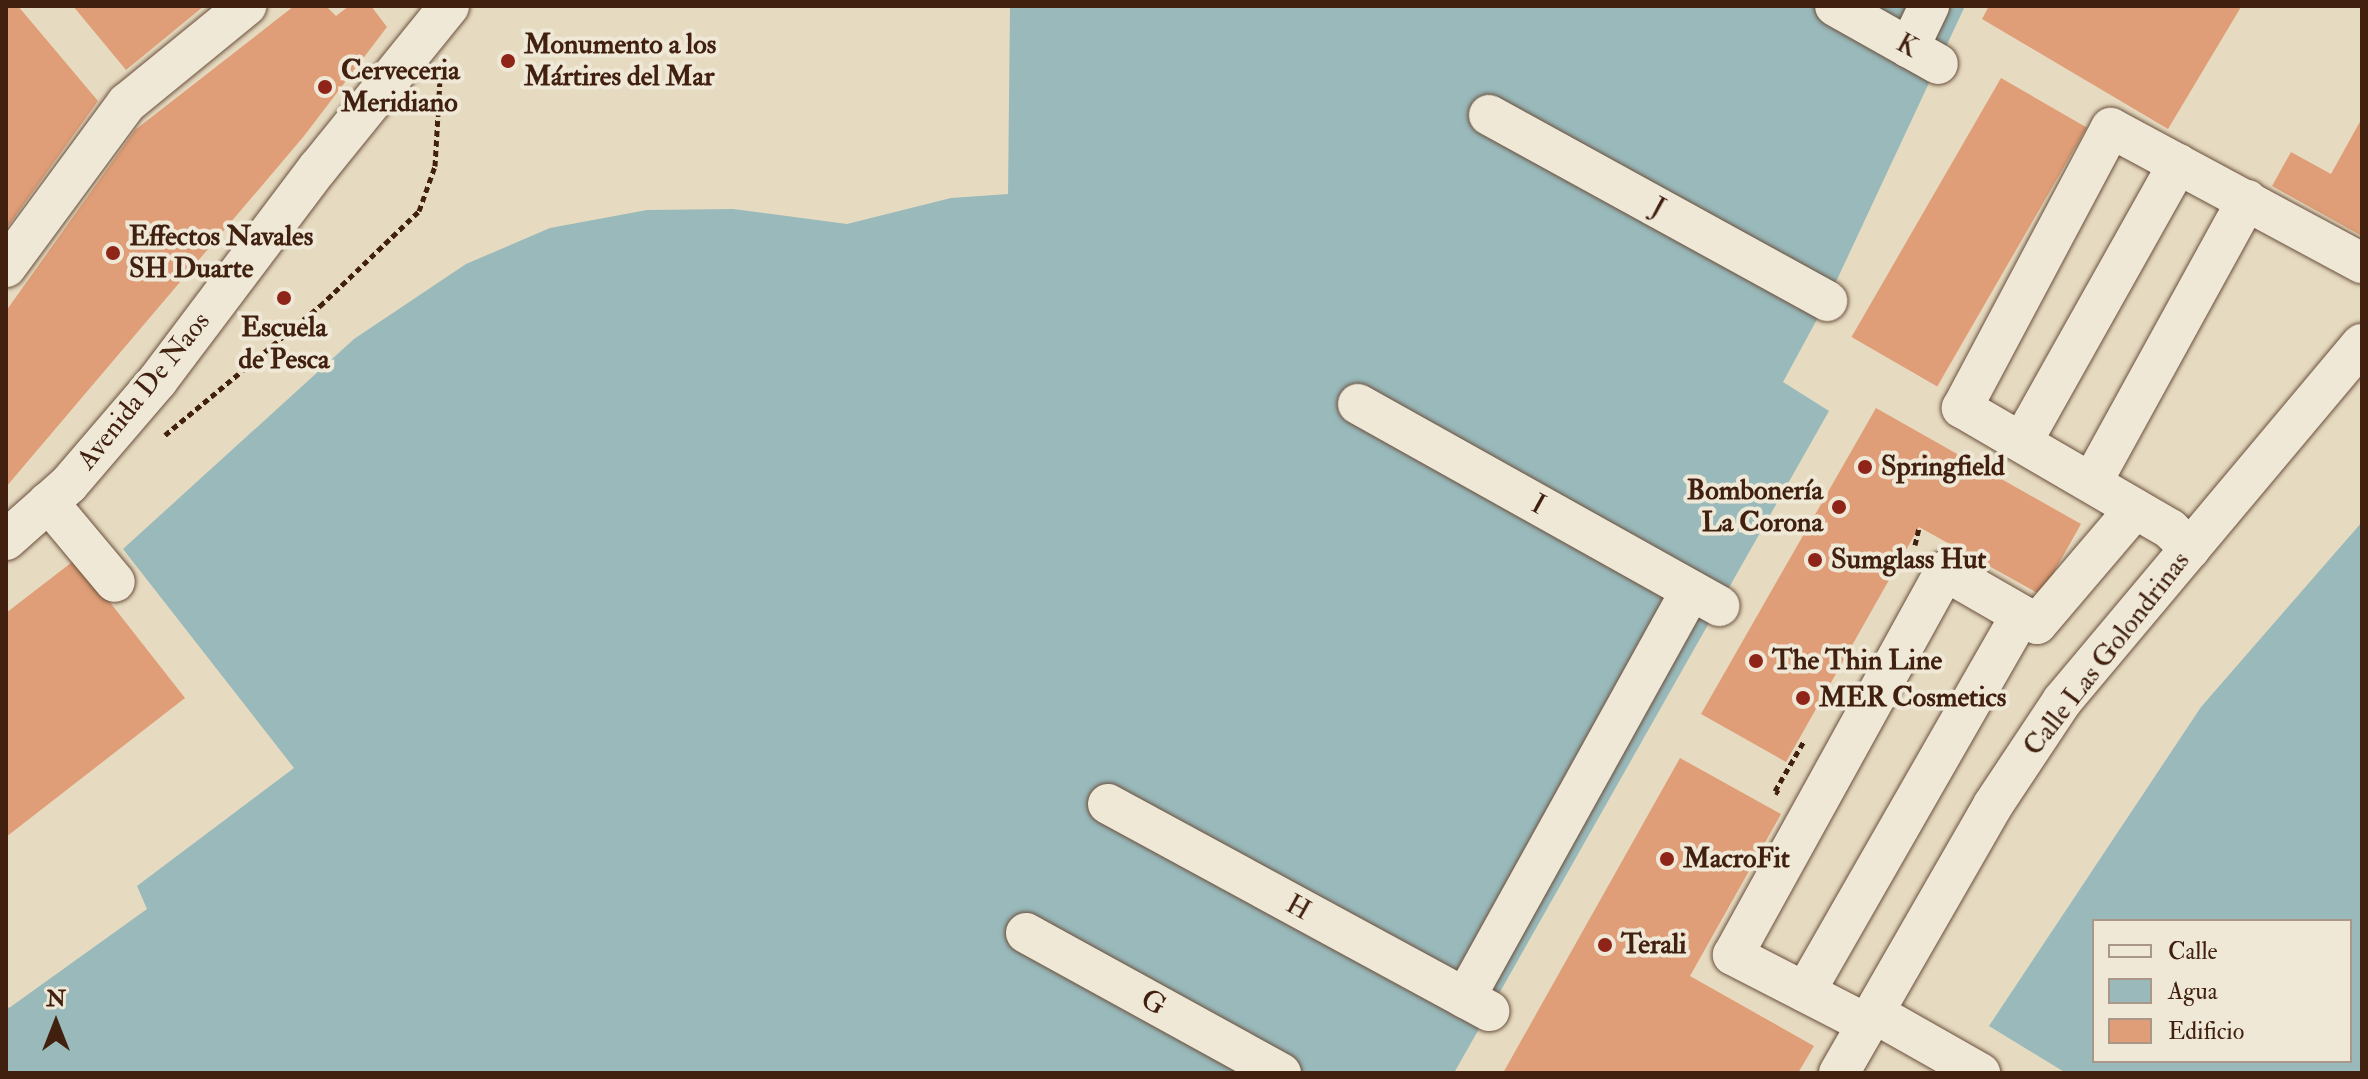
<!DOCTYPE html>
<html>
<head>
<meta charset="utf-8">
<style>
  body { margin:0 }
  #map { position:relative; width:2368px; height:1079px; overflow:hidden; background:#e6dbc1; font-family:"IM FELL Double Pica",serif }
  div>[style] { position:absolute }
  .water>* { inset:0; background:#99b9bb }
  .building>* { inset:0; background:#df9e77; transform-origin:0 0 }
  .path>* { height:5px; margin-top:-2.5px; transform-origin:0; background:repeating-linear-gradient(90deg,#41200f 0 6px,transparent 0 10px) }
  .roads { filter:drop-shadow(0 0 2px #6a4f3c) drop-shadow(0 0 2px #6a4f3c) }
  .minor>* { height:40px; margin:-20px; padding:0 20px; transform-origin:20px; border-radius:20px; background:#efe8d7 }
  .dots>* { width:22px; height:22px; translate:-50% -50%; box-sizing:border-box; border:4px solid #efe8d7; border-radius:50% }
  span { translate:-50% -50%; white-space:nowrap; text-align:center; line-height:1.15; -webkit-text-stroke:8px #efe8d7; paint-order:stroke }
  .poi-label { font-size:28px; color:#41200f; font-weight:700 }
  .left { translate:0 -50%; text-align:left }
  .right { translate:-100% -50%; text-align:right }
  .street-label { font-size:28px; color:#41200f }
  .frame { position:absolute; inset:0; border:8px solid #41200f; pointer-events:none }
  .legend { position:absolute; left:2092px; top:919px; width:260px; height:144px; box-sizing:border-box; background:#efe8d7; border:2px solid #a99887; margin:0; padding:10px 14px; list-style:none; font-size:24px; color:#41200f }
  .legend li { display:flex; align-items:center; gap:16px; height:40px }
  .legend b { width:40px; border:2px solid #a99887 }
  .north { position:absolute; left:16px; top:983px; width:80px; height:80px; -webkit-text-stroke:6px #efe8d7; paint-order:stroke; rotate:0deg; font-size:22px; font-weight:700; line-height:32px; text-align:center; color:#41200f }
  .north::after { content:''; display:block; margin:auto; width:28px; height:36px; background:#41200f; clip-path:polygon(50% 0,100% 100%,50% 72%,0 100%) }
</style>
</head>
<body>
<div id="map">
  <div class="water">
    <div style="clip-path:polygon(1010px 6px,1965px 6px,1827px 301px,1783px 382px,1829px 411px,1454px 1073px,6px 1073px,6px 1005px,9px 1008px,147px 909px,137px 886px,294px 768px,123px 549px,354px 339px,466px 264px,550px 228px,647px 210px,733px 209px,847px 224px,951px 198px,1008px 194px)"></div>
    <div style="clip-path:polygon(evenodd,2362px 522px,2362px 1073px,2066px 1073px,1989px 1026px,2201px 707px,2362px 522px,2094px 921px,2350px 921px,2350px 1061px,2094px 1061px,2094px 921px)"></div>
  </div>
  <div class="building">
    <div style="clip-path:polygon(6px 6px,18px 6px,98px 101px,6px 229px)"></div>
    <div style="clip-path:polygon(73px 6px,204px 6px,126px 70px)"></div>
    <div style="clip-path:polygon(294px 6px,326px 6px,336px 16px,349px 6px,371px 6px,387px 27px,304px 136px,6px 487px,6px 311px,135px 130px)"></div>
    <div style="clip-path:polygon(1989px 6px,2238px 6px,2241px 7px,2168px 129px,1982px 19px)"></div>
    <div style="left:2001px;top:78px;width:99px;height:299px;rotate:30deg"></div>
    <div style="clip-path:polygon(2362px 118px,2362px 236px,2272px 186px,2291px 152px,2331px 174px)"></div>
    <div style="clip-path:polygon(1876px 408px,2081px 524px,2041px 595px,1919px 527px,1786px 762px,1701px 714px)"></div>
    <div style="clip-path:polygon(76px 559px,185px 698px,6px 837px,6px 613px)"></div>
    <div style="clip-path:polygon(1680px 758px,1781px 814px,1690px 976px,1814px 1046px,1798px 1073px,1503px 1073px)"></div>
  </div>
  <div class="path">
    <div style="left:165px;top:435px;width:202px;rotate:-39.8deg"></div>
    <div style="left:320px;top:306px;width:137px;rotate:-43.8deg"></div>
    <div style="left:419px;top:211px;width:48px;rotate:-70.4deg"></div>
    <div style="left:435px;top:166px;width:88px;rotate:-86.7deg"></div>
    <div style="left:1915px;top:545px;width:18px;rotate:-77deg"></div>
    <div style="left:1779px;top:793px;width:4px;rotate:-153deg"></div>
    <div style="left:1775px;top:791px;width:58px;rotate:-59.9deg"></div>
  </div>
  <div class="roads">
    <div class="minor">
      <div style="left:1835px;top:6px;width:118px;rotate:29.4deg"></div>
      <div style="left:1909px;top:48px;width:47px;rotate:-64.5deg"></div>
      <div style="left:1489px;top:115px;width:386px;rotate:28.8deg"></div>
      <div style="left:6px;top:267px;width:204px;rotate:-53.6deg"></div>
      <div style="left:127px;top:103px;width:154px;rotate:-39.2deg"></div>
      <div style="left:1358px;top:404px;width:414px;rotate:29.2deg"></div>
      <div style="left:2022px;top:442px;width:319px;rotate:-60.7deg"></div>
      <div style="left:2092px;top:482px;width:322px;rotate:-61.2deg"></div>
      <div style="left:48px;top:502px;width:104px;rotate:50.1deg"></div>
      <div style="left:6px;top:540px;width:84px;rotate:-41.6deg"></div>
      <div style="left:69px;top:484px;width:137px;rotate:-49.4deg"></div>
      <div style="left:158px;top:380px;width:266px;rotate:-53deg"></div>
      <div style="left:318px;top:168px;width:208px;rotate:-51deg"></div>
      <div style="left:2190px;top:549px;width:28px;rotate:-135deg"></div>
      <div style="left:2170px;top:529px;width:241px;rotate:-149.8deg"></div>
      <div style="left:1962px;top:408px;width:317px;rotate:-62deg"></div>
      <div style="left:2111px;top:128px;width:285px;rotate:28.3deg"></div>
      <div style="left:1108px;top:804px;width:434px;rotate:28.5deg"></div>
      <div style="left:1026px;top:933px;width:291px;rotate:28.8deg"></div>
      <div style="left:1805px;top:992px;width:434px;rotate:-60.2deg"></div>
      <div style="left:1465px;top:998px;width:466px;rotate:-61deg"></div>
      <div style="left:1874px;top:1013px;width:122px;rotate:29.5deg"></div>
      <div style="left:1867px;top:1024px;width:151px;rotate:-152.8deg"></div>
      <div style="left:1733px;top:955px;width:439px;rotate:-61.1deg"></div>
      <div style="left:1945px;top:571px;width:106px;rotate:29.9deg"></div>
      <div style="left:2037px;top:624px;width:151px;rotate:-49.6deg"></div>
      <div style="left:1839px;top:1073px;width:309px;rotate:-60.1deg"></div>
      <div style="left:1993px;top:805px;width:125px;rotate:-56.4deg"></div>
      <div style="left:2062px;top:701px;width:466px;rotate:-50deg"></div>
    </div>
  </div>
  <div class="dots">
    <div style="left:508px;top:61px;background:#8f2418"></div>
    <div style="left:325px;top:87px;background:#8f2418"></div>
    <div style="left:113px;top:253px;background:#8f2418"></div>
    <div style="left:284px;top:298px;background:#8f2418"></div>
    <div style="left:1865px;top:467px;background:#8f2418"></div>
    <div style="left:1839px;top:507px;background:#8f2418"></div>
    <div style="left:1815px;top:560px;background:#8f2418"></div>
    <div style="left:1756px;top:661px;background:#8f2418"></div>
    <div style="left:1803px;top:698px;background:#8f2418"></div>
    <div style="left:1667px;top:859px;background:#8f2418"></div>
    <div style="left:1605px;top:945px;background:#8f2418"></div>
  </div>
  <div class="poi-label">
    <span class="left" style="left:524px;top:61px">Monumento a los<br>Mártires del Mar</span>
    <span class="left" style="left:341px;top:87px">Cerveceria<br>Meridiano</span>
    <span class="left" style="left:129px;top:253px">Effectos Navales<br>SH Duarte</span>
    <span style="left:284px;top:344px">Escuela<br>de Pesca</span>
    <span class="left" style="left:1881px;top:467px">Springfield</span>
    <span class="right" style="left:1823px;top:507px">Bombonería<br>La Corona</span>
    <span class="left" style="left:1831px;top:560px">Sumglass Hut</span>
    <span class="left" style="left:1772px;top:661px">The Thin Line</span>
    <span class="left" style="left:1819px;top:698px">MER Cosmetics</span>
    <span class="left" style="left:1683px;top:859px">MacroFit</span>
    <span class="left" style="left:1621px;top:945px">Terali</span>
  </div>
  <div class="street-label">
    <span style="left:1907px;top:46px;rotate:29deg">K</span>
    <span style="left:1658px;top:208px;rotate:29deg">J</span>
    <span style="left:144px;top:391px;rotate:-51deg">Avenida De Naos</span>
    <span style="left:1538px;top:505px;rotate:29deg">I</span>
    <span style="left:2107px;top:654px;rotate:-52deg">Calle Las Golondrinas</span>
    <span style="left:1298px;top:908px;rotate:29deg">H</span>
    <span style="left:1153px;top:1003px;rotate:29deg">G</span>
  </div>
  <div class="frame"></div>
  <ul class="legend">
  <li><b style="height:10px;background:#efe8d7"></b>Calle</li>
  <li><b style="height:22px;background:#99b9bb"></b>Agua</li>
  <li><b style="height:22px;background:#df9e77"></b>Edificio</li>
  </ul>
  <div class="north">N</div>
</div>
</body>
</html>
